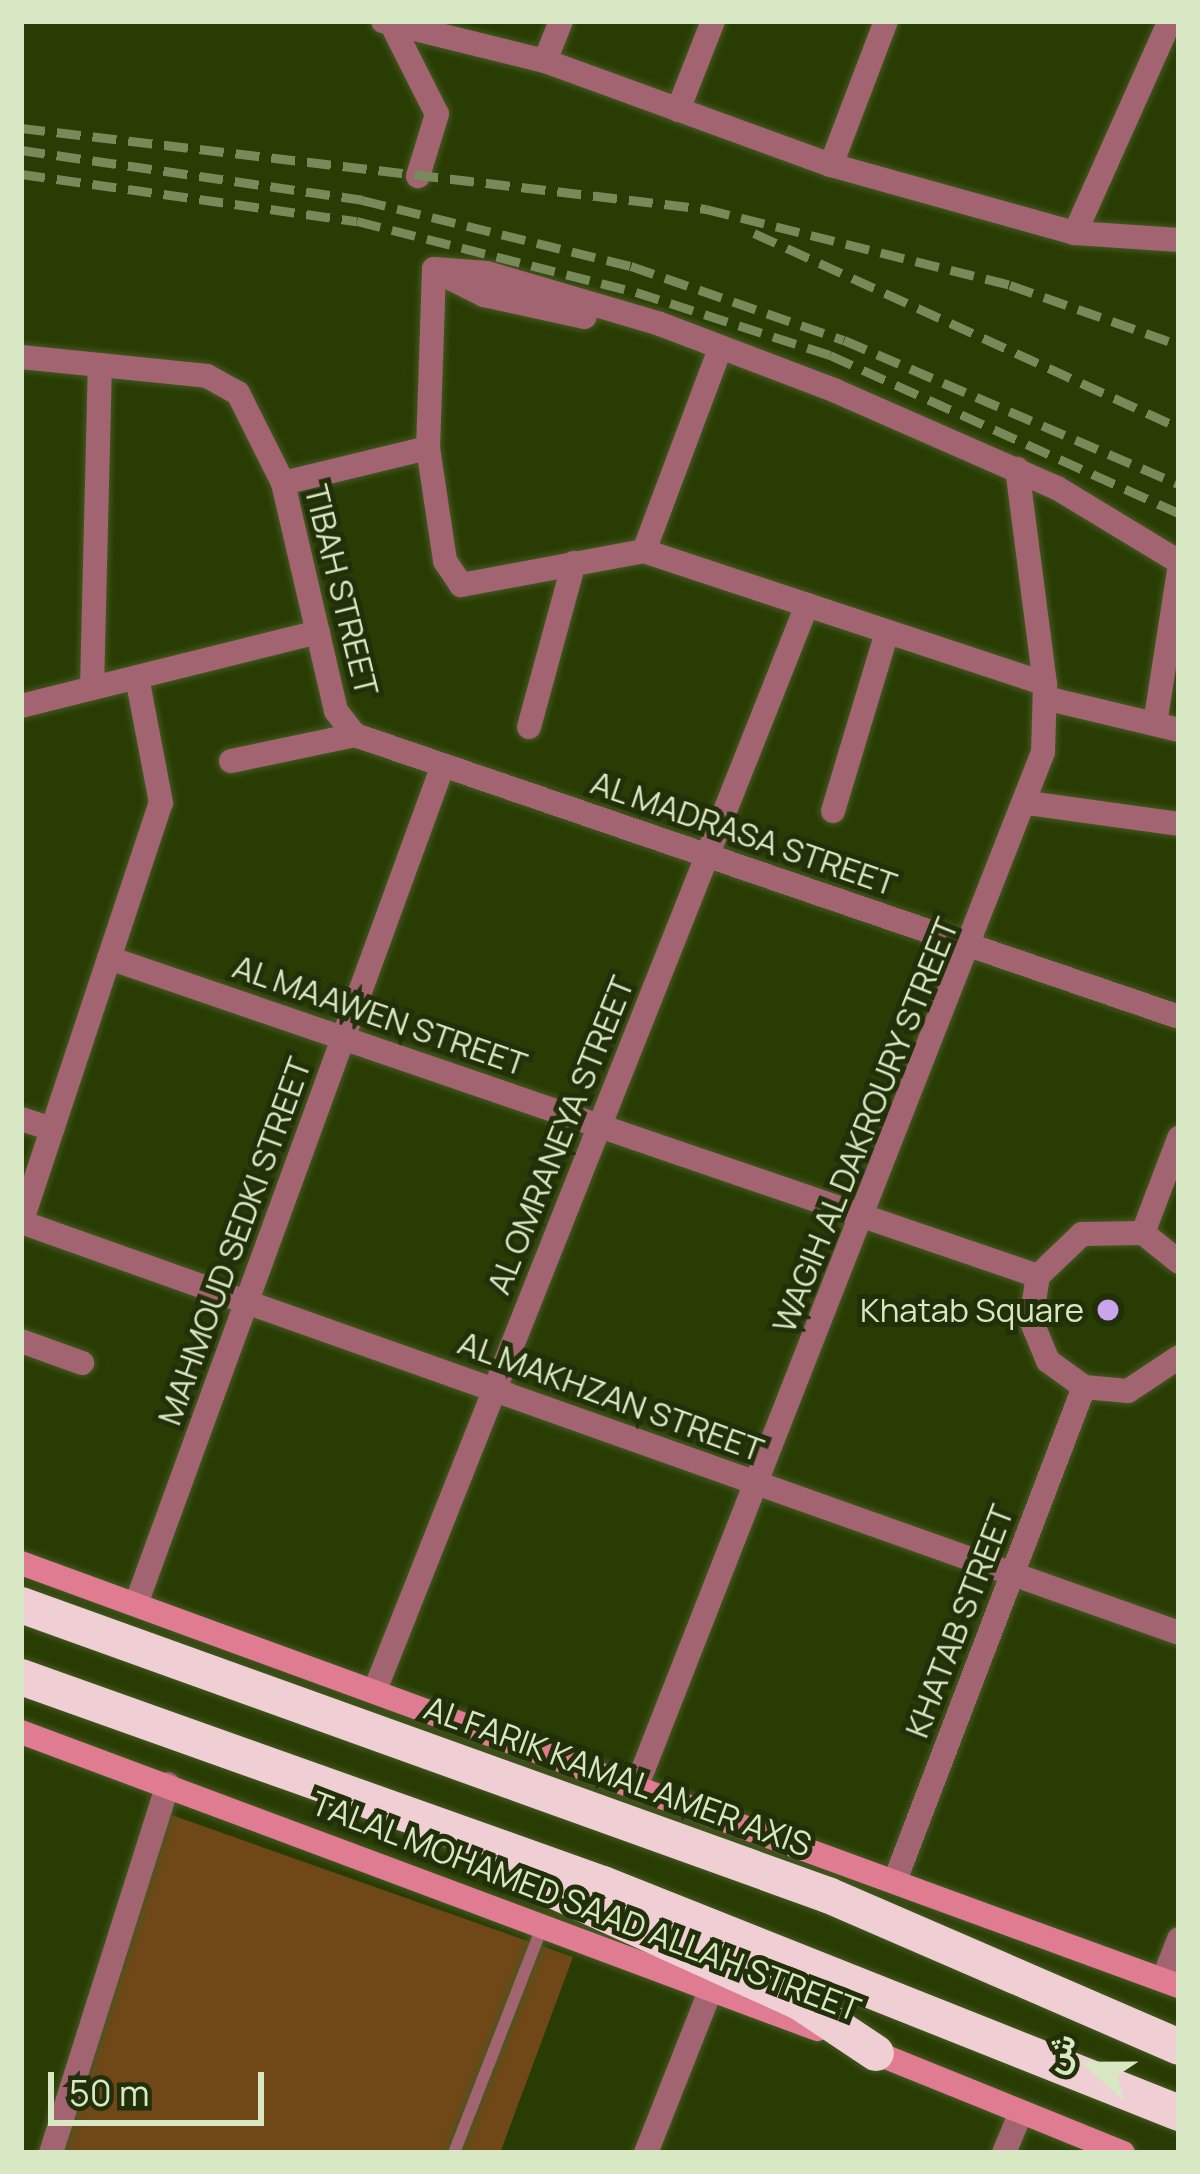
<!DOCTYPE html>
<html>
<head>
<meta charset="utf-8">
<style>
  body { margin:0 }
  #map { position:relative; width:1200px; height:2174px; overflow:hidden; background:#293c03; font-family:Manrope,Vazirmatn,sans-serif }
  div>[style] { position:absolute }
  .green>* { inset:0; background:#704818 }
  .roads { filter:drop-shadow(0 0 3px #455822) drop-shadow(0 0 3px #455822) }
  .lane>* { height:12px; margin:-6px; padding:0 6px; transform-origin:6px; border-radius:6px; background:#a36471 }
  .street>* { height:24px; margin:-12px; padding:0 12px; transform-origin:12px; border-radius:12px; background:#a36471 }
  .secondary>* { height:24px; margin:-12px; padding:0 12px; transform-origin:12px; border-radius:12px; background:#e07c92 }
  .highway>* { height:36px; margin:-18px; padding:0 18px; transform-origin:18px; border-radius:18px; background:#efced4 }
  .rail>* { height:9px; margin-top:-4.5px; transform-origin:0; background:repeating-linear-gradient(90deg,#788a5a 0 24px,transparent 0 36px) }
  .dots>* { width:33px; height:33px; translate:-50% -50%; box-sizing:border-box; border:6px solid #22300a; border-radius:50% }
  span { translate:-50% -50%; white-space:nowrap; text-align:center; line-height:1.15; -webkit-text-stroke:10px #22300a; paint-order:stroke }
  .street-label { font-size:33px; color:#d9e8c4 }
  .poi-label { font-size:33px; color:#d9e8c4 }
  .right { translate:-100% -50%; text-align:right }
  .frame { position:absolute; inset:0; border:24px solid #d9e8c4; pointer-events:none }
  .north { position:absolute; left:1032px; top:2006px; width:120px; height:120px; -webkit-text-stroke:9px #22300a; paint-order:stroke; rotate:291deg; font-size:33px; font-weight:700; line-height:48px; text-align:center; color:#d9e8c4 }
  .north::after { content:''; display:block; margin:auto; width:42px; height:54px; background:#d9e8c4; clip-path:polygon(50% 0,100% 100%,50% 72%,0 100%) }
  .scale { position:absolute; left:48px; top:2072px; width:216px; height:54px; box-sizing:border-box; border:6px solid #d9e8c4; border-top:0; padding-left:15px; font-size:36px; line-height:42px; white-space:nowrap; color:#d9e8c4; -webkit-text-stroke:9px #22300a; paint-order:stroke }
</style>
</head>
<body>
<div id="map">
  <div class="green">
    <div style="clip-path:polygon(166px 1813px,573px 1957px,500px 2153px,60px 2153px)"></div>
  </div>
  <div class="roads">
    <div class="lane">
      <div style="left:454px;top:2153px;width:245px;rotate:-68.7deg"></div>
    </div>
    <div class="street">
      <div style="left:383px;top:21px;width:167px;rotate:13.9deg"></div>
      <div style="left:545px;top:61px;width:304px;rotate:20deg"></div>
      <div style="left:831px;top:165px;width:253px;rotate:15.6deg"></div>
      <div style="left:1075px;top:233px;width:104px;rotate:3.9deg"></div>
      <div style="left:390px;top:21px;width:104px;rotate:63.2deg"></div>
      <div style="left:437px;top:114px;width:65px;rotate:107deg"></div>
      <div style="left:545px;top:61px;width:43px;rotate:-68.2deg"></div>
      <div style="left:678px;top:110px;width:96px;rotate:-68.5deg"></div>
      <div style="left:831px;top:165px;width:154px;rotate:-69.1deg"></div>
      <div style="left:1075px;top:233px;width:232px;rotate:-65.9deg"></div>
      <div style="left:434px;top:269px;width:179px;rotate:91.9deg"></div>
      <div style="left:428px;top:448px;width:114px;rotate:81.4deg"></div>
      <div style="left:445px;top:561px;width:29px;rotate:56deg"></div>
      <div style="left:461px;top:585px;width:186px;rotate:-10.5deg"></div>
      <div style="left:644px;top:551px;width:422px;rotate:18.3deg"></div>
      <div style="left:434px;top:269px;width:53px;rotate:4.3deg"></div>
      <div style="left:487px;top:273px;width:180px;rotate:16.4deg"></div>
      <div style="left:660px;top:324px;width:188px;rotate:20.8deg"></div>
      <div style="left:836px;top:391px;width:241px;rotate:23.7deg"></div>
      <div style="left:1057px;top:488px;width:143px;rotate:31.2deg"></div>
      <div style="left:436px;top:271px;width:54px;rotate:26.6deg"></div>
      <div style="left:484px;top:295px;width:103px;rotate:12.3deg"></div>
      <div style="left:21px;top:357px;width:187px;rotate:5.8deg"></div>
      <div style="left:207px;top:376px;width:35px;rotate:29deg"></div>
      <div style="left:238px;top:393px;width:101px;rotate:63.4deg"></div>
      <div style="left:283px;top:483px;width:234px;rotate:76.9deg"></div>
      <div style="left:336px;top:711px;width:31px;rotate:52deg"></div>
      <div style="left:355px;top:735px;width:871px;rotate:18.89deg"></div>
      <div style="left:283px;top:483px;width:149px;rotate:-13.6deg"></div>
      <div style="left:644px;top:551px;width:214px;rotate:-69.4deg"></div>
      <div style="left:92px;top:688px;width:323px;rotate:-88.6deg"></div>
      <div style="left:1045px;top:698px;width:138px;rotate:13.4deg"></div>
      <div style="left:21px;top:706px;width:306px;rotate:-14deg"></div>
      <div style="left:1155px;top:724px;width:156px;rotate:-81.1deg"></div>
      <div style="left:529px;top:727px;width:170px;rotate:-74.7deg"></div>
      <div style="left:231px;top:761px;width:127px;rotate:-11.8deg"></div>
      <div style="left:1028px;top:803px;width:152px;rotate:7.9deg"></div>
      <div style="left:833px;top:811px;width:187px;rotate:-73.2deg"></div>
      <div style="left:109px;top:958px;width:982px;rotate:18.9deg"></div>
      <div style="left:21px;top:1119px;width:33px;rotate:18deg"></div>
      <div style="left:21px;top:1222px;width:1229px;rotate:19.54deg"></div>
      <div style="left:21px;top:1223px;width:443px;rotate:-71.6deg"></div>
      <div style="left:161px;top:803px;width:128px;rotate:-100.8deg"></div>
      <div style="left:1143px;top:1233px;width:102px;rotate:-69.2deg"></div>
      <div style="left:1179px;top:1262px;width:46px;rotate:-141.1deg"></div>
      <div style="left:1143px;top:1233px;width:61px;rotate:179.1deg"></div>
      <div style="left:1082px;top:1234px;width:61px;rotate:136.3deg"></div>
      <div style="left:1038px;top:1276px;width:45px;rotate:99deg"></div>
      <div style="left:1031px;top:1320px;width:44px;rotate:67.5deg"></div>
      <div style="left:1048px;top:1361px;width:44px;rotate:35.8deg"></div>
      <div style="left:1084px;top:1387px;width:44px;rotate:5.2deg"></div>
      <div style="left:1128px;top:1391px;width:61px;rotate:-33.7deg"></div>
      <div style="left:21px;top:1341px;width:65px;rotate:19.8deg"></div>
      <div style="left:136px;top:1604px;width:893px;rotate:-69.9deg"></div>
      <div style="left:375px;top:1690px;width:1168px;rotate:-68.29deg"></div>
      <div style="left:637px;top:1785px;width:1110px;rotate:-68.54deg"></div>
      <div style="left:1043px;top:752px;width:68px;rotate:-88.3deg"></div>
      <div style="left:1045px;top:684px;width:217px;rotate:-97.4deg"></div>
      <div style="left:896px;top:1878px;width:526px;rotate:-69.05deg"></div>
      <div style="left:1163px;top:1980px;width:44px;rotate:-68.7deg"></div>
      <div style="left:51px;top:2153px;width:387px;rotate:-72.4deg"></div>
      <div style="left:646px;top:2153px;width:180px;rotate:-68.4deg"></div>
      <div style="left:1004px;top:2153px;width:44px;rotate:-67.5deg"></div>
    </div>
    <div class="secondary">
      <div style="left:21px;top:1563px;width:1233px;rotate:20.07deg"></div>
      <div style="left:21px;top:1732px;width:850px;rotate:20.46deg"></div>
      <div style="left:866px;top:2049px;width:277px;rotate:22deg"></div>
    </div>
    <div class="highway">
      <div style="left:21px;top:1605px;width:858px;rotate:19.77deg"></div>
      <div style="left:828px;top:1895px;width:382px;rotate:23.4deg"></div>
      <div style="left:21px;top:1677px;width:618px;rotate:19.58deg"></div>
      <div style="left:603px;top:1884px;width:620px;rotate:21.68deg"></div>
      <div style="left:526px;top:1878px;width:302px;rotate:24.4deg"></div>
      <div style="left:801px;top:2003px;width:90px;rotate:33.7deg"></div>
    </div>
  </div>
  <div class="rail">
    <div style="left:21px;top:128px;width:690px;rotate:6.74deg"></div>
    <div style="left:706px;top:209px;width:313px;rotate:14deg"></div>
    <div style="left:1010px;top:285px;width:179px;rotate:19.5deg"></div>
    <div style="left:21px;top:150px;width:345px;rotate:8.3deg"></div>
    <div style="left:362px;top:200px;width:277px;rotate:13.8deg"></div>
    <div style="left:631px;top:266px;width:225px;rotate:19.2deg"></div>
    <div style="left:844px;top:340px;width:365px;rotate:23.3deg"></div>
    <div style="left:21px;top:174px;width:339px;rotate:8deg"></div>
    <div style="left:357px;top:221px;width:288px;rotate:14.3deg"></div>
    <div style="left:636px;top:292px;width:204px;rotate:18deg"></div>
    <div style="left:830px;top:355px;width:383px;rotate:24.4deg"></div>
    <div style="left:754px;top:233px;width:468px;rotate:24.6deg"></div>
  </div>
  <div class="dots">
    <div style="left:1108px;top:1310px;background:#c9a5ee"></div>
  </div>
  <div class="street-label">
    <span style="left:342px;top:590px;rotate:76deg">TIBAH STREET</span>
    <span style="left:744px;top:833px;rotate:19deg">AL MADRASA STREET</span>
    <span style="left:380px;top:1015px;rotate:19deg">AL MAAWEN STREET</span>
    <span style="left:865px;top:1125px;rotate:-68deg">WAGIH AL DAKROURY STREET</span>
    <span style="left:560px;top:1135px;rotate:-68deg">AL OMRANEYA STREET</span>
    <span style="left:234px;top:1241px;rotate:-70deg">MAHMOUD SEDKI STREET</span>
    <span style="left:611px;top:1396px;rotate:20deg">AL MAKHZAN STREET</span>
    <span style="left:959px;top:1621px;rotate:-69deg">KHATAB STREET</span>
    <span style="left:618px;top:1776px;rotate:20deg">AL FARIK KAMAL AMER AXIS</span>
    <span style="left:586px;top:1906px;rotate:21deg">TALAL MOHAMED SAAD ALLAH STREET</span>
  </div>
  <div class="poi-label">
    <span class="right" style="left:1084px;top:1310px">Khatab Square</span>
  </div>
  <div class="frame"></div>
  <div class="north">ش</div>
  <div class="scale">50 m</div>
</div>
</body>
</html>
